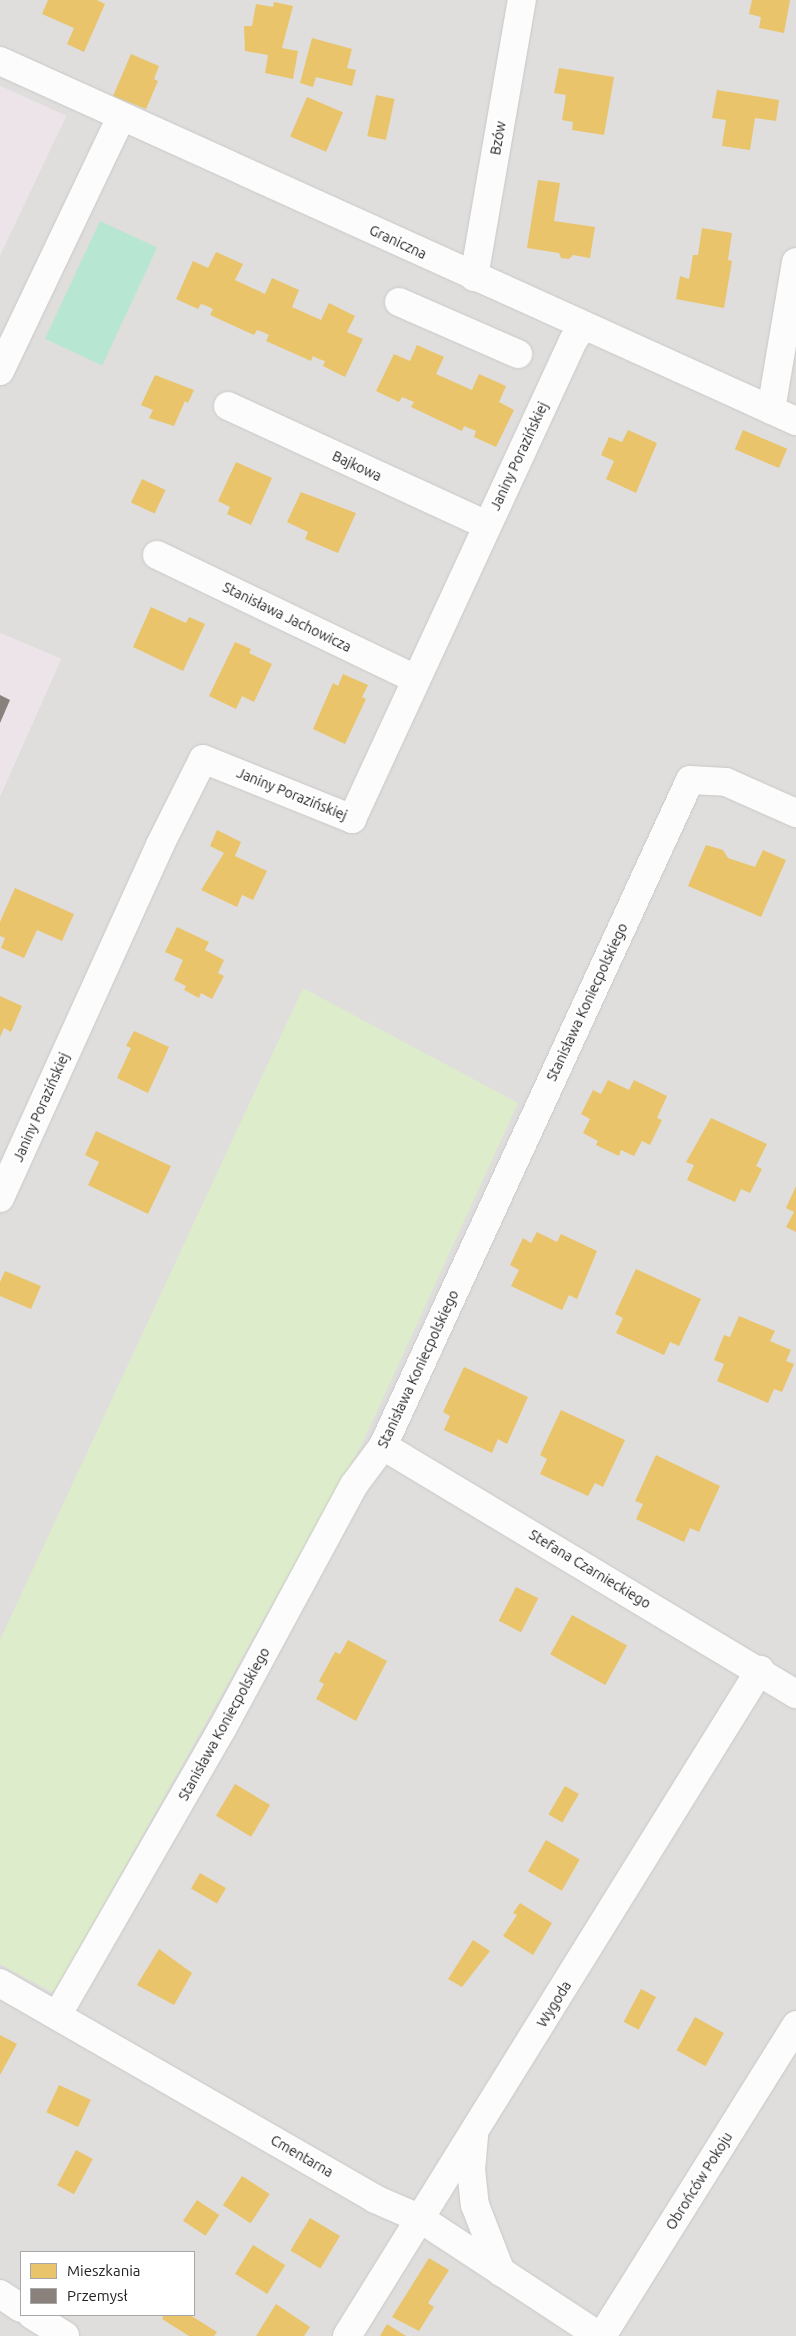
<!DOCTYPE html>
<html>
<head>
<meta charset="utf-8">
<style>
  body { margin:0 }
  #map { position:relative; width:796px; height:2336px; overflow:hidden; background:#f0eeeb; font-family:Ubuntu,sans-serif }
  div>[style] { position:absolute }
  .residential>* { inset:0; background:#dfdedc }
  .industrial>* { inset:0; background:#ede4e9 }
  .grass>* { inset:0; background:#ddeccb }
  .pitch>* { inset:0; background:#b7e6d2; transform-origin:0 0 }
  .homes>* { inset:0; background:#e9c46a; transform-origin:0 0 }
  .industry>* { inset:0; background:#8a817c }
  .roads { filter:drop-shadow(0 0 1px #c9c8c7) drop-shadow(0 0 1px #c9c8c7) }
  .minor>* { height:28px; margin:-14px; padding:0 14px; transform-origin:14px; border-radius:14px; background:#fdfcfc }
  span { translate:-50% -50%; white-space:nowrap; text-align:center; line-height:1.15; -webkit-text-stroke:5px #fff; paint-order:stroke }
  .street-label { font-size:14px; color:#222 }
  .legend { position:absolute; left:20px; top:2251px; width:175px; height:65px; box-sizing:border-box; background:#fff; border:1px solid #a7a7a7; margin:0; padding:6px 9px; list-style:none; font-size:15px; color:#222 }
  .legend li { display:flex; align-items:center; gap:10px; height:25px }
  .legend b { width:25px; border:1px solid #a7a7a7 }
</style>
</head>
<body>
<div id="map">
  <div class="residential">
    <div style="clip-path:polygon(evenodd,0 0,796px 0,796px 2336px,0 2336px,0 796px,61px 659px,0 633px,0 255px,66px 116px,0 86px,0 0,21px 2252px,194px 2252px,194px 2315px,21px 2315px,21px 2252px)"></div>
  </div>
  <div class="industrial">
    <div style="clip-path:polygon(0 86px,66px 116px,0 255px)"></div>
    <div style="clip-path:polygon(0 633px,61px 659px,0 795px)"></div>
  </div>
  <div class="grass">
    <div style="clip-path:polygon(303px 988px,518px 1103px,362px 1444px,54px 1993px,0 1964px,0 1640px)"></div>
  </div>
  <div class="pitch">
    <div style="left:100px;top:221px;width:63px;height:130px;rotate:25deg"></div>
  </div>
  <div class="homes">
    <div style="clip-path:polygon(48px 0,97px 0,105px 4px,84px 52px,67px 44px,74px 28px,42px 14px)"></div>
    <div style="clip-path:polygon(752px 0,790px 0,784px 33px,759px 28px,761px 17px,749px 14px)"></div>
    <div style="clip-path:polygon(274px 2px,293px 6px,282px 48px,298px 51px,293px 79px,265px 73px,268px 55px,245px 51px,244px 26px,252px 26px,256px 4px,273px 7px)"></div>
    <div style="clip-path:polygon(312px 38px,352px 49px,347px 68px,356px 70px,352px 86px,316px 77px,313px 87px,300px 83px)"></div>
    <div style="clip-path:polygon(131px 54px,159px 66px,154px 79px,158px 81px,146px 109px,113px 96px)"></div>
    <div style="clip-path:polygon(559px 68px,614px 77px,604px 135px,572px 130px,573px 122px,562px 120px,566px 95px,554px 93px)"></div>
    <div style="clip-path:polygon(717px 90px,779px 100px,776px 121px,755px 118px,750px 150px,722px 146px,726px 120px,712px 118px)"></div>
    <div style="left:376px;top:95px;width:19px;height:42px;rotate:12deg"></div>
    <div style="left:307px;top:97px;width:39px;height:43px;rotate:23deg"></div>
    <div style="clip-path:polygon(538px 180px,560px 183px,554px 221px,595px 227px,590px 258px,573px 255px,569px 259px,561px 258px,559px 253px,527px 248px)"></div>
    <div style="clip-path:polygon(702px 228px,732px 233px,728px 260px,732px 261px,724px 308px,676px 299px,680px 276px,689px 279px,693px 255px,698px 255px)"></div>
    <div style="clip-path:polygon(216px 252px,243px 264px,235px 280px,265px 294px,272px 278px,299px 290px,292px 307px,321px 320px,329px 303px,355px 316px,347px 332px,363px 339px,345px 377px,323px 366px,325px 361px,319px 359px,313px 356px,311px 361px,266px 341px,269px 335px,263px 332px,257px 330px,254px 335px,210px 315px,213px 309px,207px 306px,201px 304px,198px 309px,176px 299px,193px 261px,208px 268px)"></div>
    <div style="clip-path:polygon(417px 345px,444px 357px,436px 374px,472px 390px,479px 374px,506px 386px,499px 402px,514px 410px,496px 447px,474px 437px,476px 431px,464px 426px,462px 431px,411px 407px,414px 402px,402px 397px,399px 402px,376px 391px,394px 354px,410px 361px)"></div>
    <div style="clip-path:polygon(155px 375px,194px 390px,188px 403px,185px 401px,174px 426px,149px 418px,153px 410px,141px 405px)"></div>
    <div style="clip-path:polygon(628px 430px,657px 443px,636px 493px,606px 479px,614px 461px,601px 455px,609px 437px,622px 442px)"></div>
    <div style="left:743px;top:430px;width:48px;height:21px;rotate:23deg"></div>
    <div style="clip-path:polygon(236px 462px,272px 478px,251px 525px,227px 514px,230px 507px,218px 501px)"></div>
    <div style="left:142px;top:479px;width:26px;height:26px;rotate:25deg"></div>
    <div style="clip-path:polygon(301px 492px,356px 513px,338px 553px,305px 539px,308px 532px,287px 522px)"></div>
    <div style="clip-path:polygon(151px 607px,186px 623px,189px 617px,205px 624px,183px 671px,133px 647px)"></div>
    <div style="clip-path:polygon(235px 642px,251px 649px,249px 653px,272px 664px,254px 702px,242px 696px,236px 709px,209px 696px)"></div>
    <div style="clip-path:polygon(343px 674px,368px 685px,362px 697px,366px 699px,345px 744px,313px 729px,333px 683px,338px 686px)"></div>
    <div style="clip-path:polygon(217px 830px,241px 842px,235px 856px,267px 871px,253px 900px,242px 895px,237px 907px,201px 890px,224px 853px,210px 846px)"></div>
    <div style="clip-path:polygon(706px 845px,723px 850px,728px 858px,755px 867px,763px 850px,786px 860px,761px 917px,688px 886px)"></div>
    <div style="clip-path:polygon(15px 888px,74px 914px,62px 941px,37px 930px,24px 958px,1px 948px,5px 938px,0 936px,0 922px)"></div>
    <div style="clip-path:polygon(177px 927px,209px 942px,205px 950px,224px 960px,218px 973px,224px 976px,212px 999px,201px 993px,199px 998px,184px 990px,186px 986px,174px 980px,183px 960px,165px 952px)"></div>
    <div style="clip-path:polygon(0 996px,22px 1006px,11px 1032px,4px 1028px,0 1037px)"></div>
    <div style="clip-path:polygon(134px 1031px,169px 1047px,148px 1093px,117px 1078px,131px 1048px,126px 1046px)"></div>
    <div style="clip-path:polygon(608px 1080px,629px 1090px,634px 1080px,667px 1096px,657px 1118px,662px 1120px,650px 1145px,642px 1141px,634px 1156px,621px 1150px,619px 1156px,596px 1145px,598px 1141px,583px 1133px,590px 1119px,581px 1114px,593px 1090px,601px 1094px)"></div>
    <div style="clip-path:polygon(711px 1118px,767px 1144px,756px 1166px,762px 1169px,750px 1193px,741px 1189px,735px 1202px,687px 1180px,694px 1165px,686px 1162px)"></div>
    <div style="clip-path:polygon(96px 1131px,171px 1166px,148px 1214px,88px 1185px,99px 1162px,85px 1155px)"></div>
    <div style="clip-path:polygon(796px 1186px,796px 1232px,786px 1227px,794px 1212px,786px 1208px)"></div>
    <div style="clip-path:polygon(537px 1232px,557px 1242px,561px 1234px,597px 1251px,577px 1299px,569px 1295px,562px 1310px,511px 1286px,519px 1270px,510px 1265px,523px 1238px,531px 1243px)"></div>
    <div style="clip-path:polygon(636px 1269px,701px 1299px,679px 1346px,670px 1342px,664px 1355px,616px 1333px,623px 1318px,615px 1314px)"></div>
    <div style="clip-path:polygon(5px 1271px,41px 1286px,31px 1309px,0 1296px,0 1282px)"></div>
    <div style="clip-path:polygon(739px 1316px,775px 1331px,770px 1341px,791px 1350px,786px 1361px,794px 1364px,782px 1392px,774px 1389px,768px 1403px,717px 1381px,724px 1364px,714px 1360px,724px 1335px,730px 1337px)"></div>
    <div style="clip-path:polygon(464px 1367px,528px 1397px,507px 1444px,498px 1439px,492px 1453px,444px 1430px,450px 1416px,443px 1412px)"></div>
    <div style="clip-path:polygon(561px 1410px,625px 1440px,603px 1487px,595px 1483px,588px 1496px,540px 1474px,547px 1459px,540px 1455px)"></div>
    <div style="clip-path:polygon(656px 1455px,720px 1486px,699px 1532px,690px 1528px,684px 1542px,636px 1519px,643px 1504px,635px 1501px)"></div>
    <div style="left:516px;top:1587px;width:25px;height:38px;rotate:27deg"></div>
    <div style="left:572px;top:1615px;width:63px;height:45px;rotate:29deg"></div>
    <div style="clip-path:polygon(348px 1640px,387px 1661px,356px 1721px,316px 1699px,324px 1684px,319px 1681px,335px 1652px,340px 1654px)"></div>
    <div style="left:235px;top:1784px;width:41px;height:37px;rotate:31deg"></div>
    <div style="left:565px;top:1786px;width:16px;height:33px;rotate:30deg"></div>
    <div style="left:546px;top:1840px;width:39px;height:36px;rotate:30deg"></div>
    <div style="left:200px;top:1873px;width:30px;height:18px;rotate:30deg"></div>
    <div style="clip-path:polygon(520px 1903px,552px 1923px,533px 1955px,503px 1936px,517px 1915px,513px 1913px)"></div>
    <div style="clip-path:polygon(473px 1940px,490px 1951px,462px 1987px,448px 1979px)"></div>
    <div style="clip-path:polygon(159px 1949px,192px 1973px,174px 2005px,137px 1985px)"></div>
    <div style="left:641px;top:1989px;width:17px;height:37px;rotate:28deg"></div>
    <div style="left:695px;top:2017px;width:33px;height:38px;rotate:29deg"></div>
    <div style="clip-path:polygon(0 2035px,17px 2044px,0 2075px)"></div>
    <div style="left:59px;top:2085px;width:35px;height:30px;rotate:25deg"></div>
    <div style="left:76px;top:2150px;width:19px;height:40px;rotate:28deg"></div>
    <div style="left:242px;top:2176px;width:33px;height:35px;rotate:33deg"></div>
    <div style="left:197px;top:2200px;width:27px;height:25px;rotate:34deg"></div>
    <div style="left:310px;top:2218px;width:35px;height:38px;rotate:31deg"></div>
    <div style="left:253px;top:2245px;width:38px;height:34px;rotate:32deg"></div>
    <div style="clip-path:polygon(429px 2258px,449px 2270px,428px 2303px,434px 2307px,419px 2331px,392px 2317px)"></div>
    <div style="clip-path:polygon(276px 2304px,310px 2327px,304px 2336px,256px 2336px)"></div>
    <div style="clip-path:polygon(164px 2315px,190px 2315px,217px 2332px,214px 2336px,189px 2336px,162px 2319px)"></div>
    <div style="clip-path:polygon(387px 2324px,406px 2336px,380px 2336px)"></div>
  </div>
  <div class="industry">
    <div style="clip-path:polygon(0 695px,10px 700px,0 723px)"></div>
  </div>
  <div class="roads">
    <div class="minor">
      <div style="left:0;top:61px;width:874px;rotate:24.34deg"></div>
      <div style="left:474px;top:277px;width:281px;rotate:-80.2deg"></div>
      <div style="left:399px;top:302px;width:130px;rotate:23.6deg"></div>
      <div style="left:0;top:371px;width:281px;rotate:-64.5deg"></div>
      <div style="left:228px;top:406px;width:285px;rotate:24.7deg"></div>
      <div style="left:771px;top:410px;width:150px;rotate:-80.4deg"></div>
      <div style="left:157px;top:555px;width:287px;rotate:25.6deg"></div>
      <div style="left:0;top:1198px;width:388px;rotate:-65.6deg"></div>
      <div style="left:160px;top:845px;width:96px;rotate:-63.4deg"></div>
      <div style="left:203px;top:759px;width:161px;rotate:21.9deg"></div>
      <div style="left:352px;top:819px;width:527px;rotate:-65.19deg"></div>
      <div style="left:573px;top:341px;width:18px;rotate:-56deg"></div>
      <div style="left:383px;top:1446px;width:482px;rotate:31deg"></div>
      <div style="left:0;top:1983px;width:433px;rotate:29.9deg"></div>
      <div style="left:375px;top:2199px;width:50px;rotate:23.5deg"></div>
      <div style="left:421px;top:2219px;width:213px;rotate:33.3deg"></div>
      <div style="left:58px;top:2014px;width:329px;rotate:-60.1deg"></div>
      <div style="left:222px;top:1729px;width:277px;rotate:-61.6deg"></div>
      <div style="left:354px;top:1485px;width:49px;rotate:-53.4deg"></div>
      <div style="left:383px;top:1446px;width:733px;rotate:-65.25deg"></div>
      <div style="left:690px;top:780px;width:36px;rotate:3deg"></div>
      <div style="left:726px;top:782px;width:77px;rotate:23.9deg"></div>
      <div style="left:474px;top:2136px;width:33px;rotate:95deg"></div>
      <div style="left:471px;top:2169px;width:36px;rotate:84deg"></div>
      <div style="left:475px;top:2205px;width:72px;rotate:68.8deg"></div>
      <div style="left:0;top:2294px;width:25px;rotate:34deg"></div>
      <div style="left:32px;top:2315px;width:39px;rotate:32deg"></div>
      <div style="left:347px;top:2336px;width:784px;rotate:-58.2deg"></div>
      <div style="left:602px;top:2336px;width:367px;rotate:-58deg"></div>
    </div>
  </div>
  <div class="street-label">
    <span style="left:498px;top:138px;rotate:-80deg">Bzów</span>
    <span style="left:398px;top:242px;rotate:25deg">Graniczna</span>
    <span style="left:519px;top:456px;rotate:-65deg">Janiny Porazińskiej</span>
    <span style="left:357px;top:466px;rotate:25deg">Bajkowa</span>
    <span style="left:287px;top:617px;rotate:26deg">Stanisława Jachowicza</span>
    <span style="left:292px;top:794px;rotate:22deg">Janiny Porazińskiej</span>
    <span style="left:587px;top:1002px;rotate:-65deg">Stanisława Koniecpolskiego</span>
    <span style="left:41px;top:1107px;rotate:-66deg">Janiny Porazińskiej</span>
    <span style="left:418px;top:1369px;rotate:-65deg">Stanisława Koniecpolskiego</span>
    <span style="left:590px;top:1569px;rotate:31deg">Stefana Czarnieckiego</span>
    <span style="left:224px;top:1724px;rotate:-61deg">Stanisława Koniecpolskiego</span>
    <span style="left:554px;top:2004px;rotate:-58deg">Wygoda</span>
    <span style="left:302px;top:2156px;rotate:30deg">Cmentarna</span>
    <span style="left:699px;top:2181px;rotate:-58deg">Obrońców Pokoju</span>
  </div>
  <ul class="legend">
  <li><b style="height:14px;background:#e9c46a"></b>Mieszkania</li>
  <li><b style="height:14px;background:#8a817c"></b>Przemysł</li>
  </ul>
</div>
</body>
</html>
